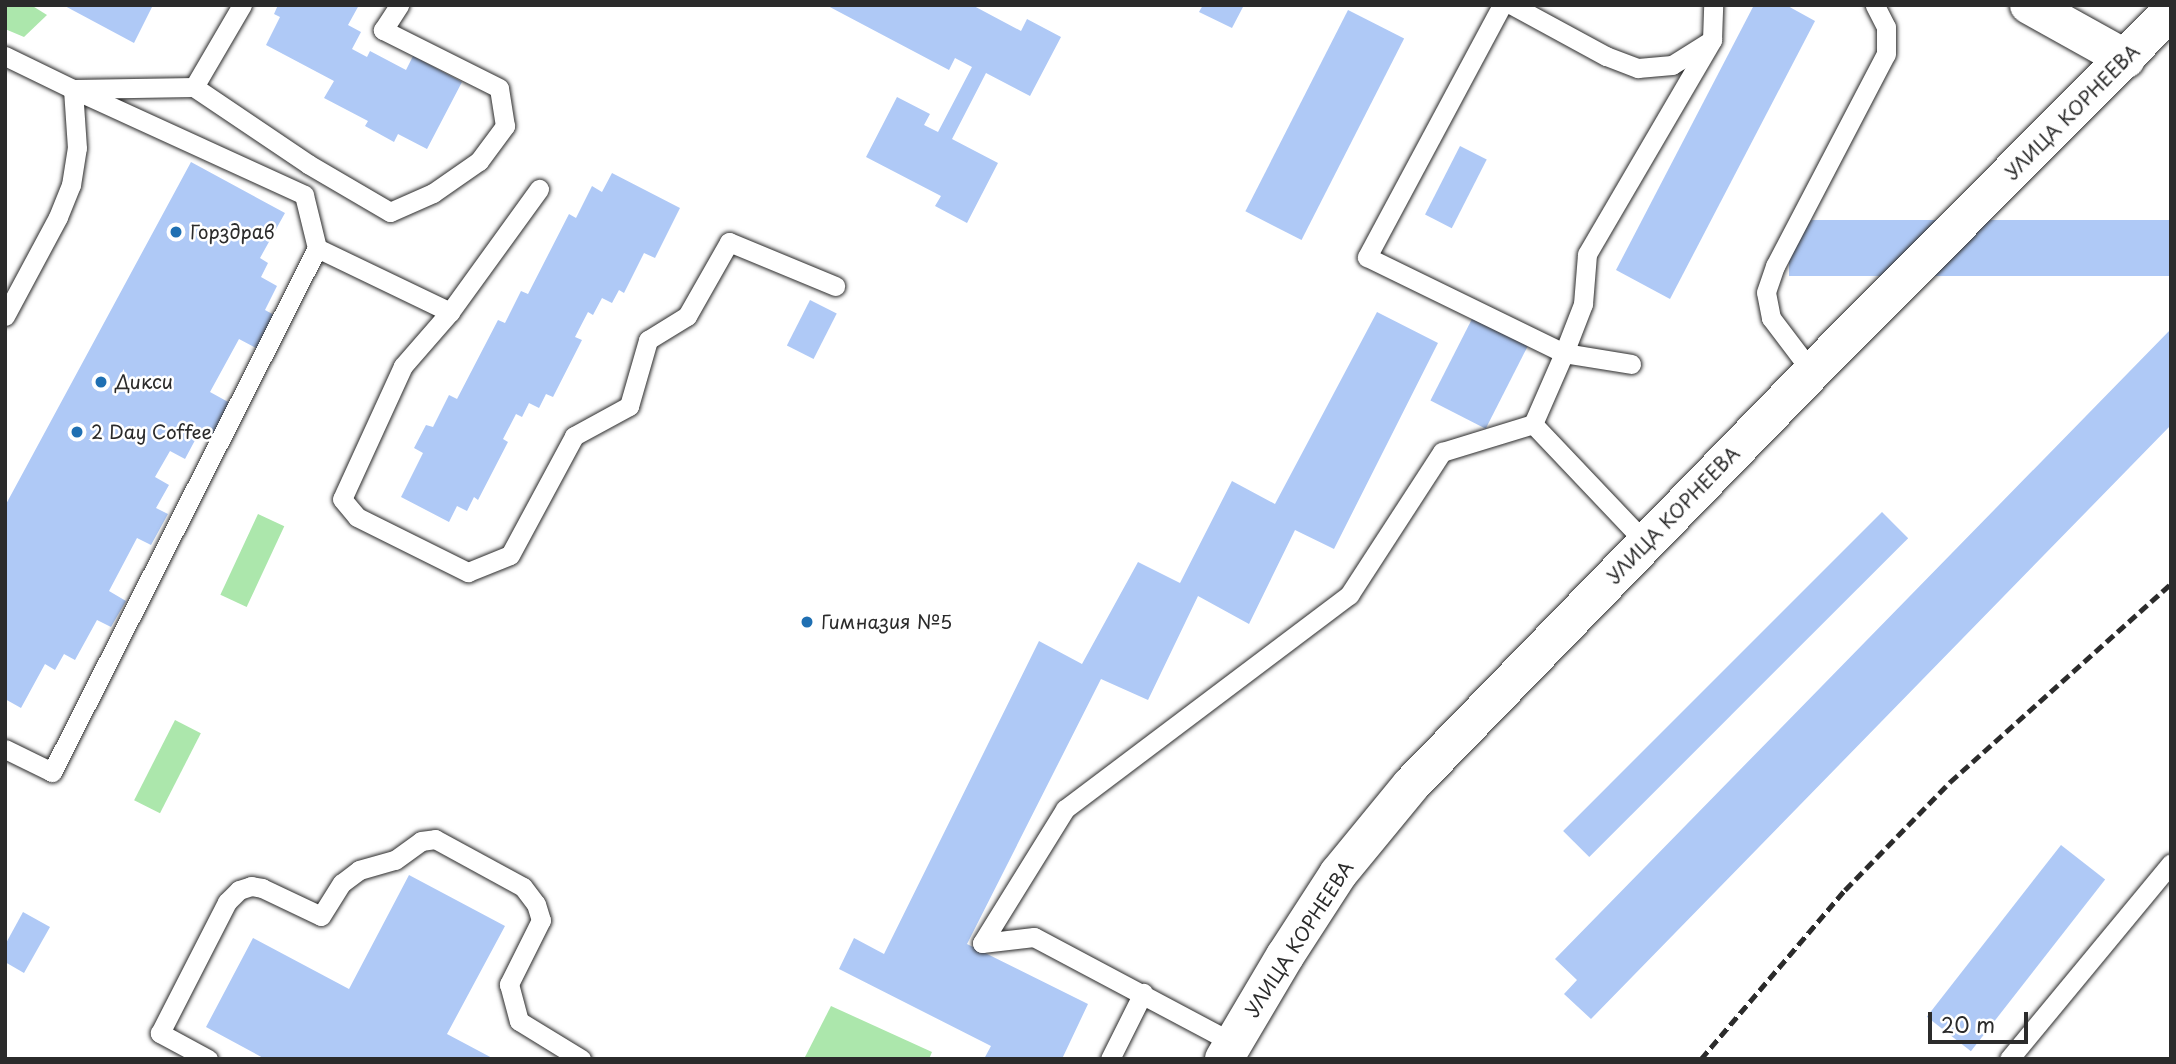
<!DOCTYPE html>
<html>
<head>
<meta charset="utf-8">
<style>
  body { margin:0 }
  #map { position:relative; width:2176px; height:1064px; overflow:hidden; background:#fff; font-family:"Playpen Sans",sans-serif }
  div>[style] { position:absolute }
  .green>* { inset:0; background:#ace7ac; transform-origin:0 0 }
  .building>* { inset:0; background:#afc9f6; transform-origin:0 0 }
  .roads { filter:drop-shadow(0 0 2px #2b2b2b) drop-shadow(0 0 2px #2b2b2b) }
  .service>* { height:19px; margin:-9.5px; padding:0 9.5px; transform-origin:9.5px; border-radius:9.5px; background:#fff }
  .tertiary>* { height:38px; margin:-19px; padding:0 19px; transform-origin:19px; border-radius:19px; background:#fff }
  .rail>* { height:5px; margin-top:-2.5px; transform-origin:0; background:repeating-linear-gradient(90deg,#2b2b2b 0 10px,transparent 0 15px) }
  .dots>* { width:19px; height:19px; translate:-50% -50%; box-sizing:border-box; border:4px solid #fff; border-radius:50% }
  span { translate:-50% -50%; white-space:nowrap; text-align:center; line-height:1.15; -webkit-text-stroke:5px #fff; paint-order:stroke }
  .street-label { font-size:19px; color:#2b2b2b }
  .poi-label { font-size:19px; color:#2b2b2b }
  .left { translate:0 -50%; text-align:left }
  .frame { position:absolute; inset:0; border:7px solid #2b2b2b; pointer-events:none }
  .scale { position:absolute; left:1928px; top:1012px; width:100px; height:32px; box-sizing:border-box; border:4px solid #2b2b2b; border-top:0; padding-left:9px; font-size:21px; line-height:24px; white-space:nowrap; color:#2b2b2b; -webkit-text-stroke:5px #fff; paint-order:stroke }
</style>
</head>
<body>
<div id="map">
  <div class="green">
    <div style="clip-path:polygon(5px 5px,31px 5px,47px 15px,24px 37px,5px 29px)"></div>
    <div style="left:258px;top:514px;width:29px;height:89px;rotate:25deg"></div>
    <div style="left:175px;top:720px;width:29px;height:90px;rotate:27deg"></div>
    <div style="clip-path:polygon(831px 1006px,932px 1052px,929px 1059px,804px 1059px)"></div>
  </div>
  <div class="building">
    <div style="clip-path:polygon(63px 5px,153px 5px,134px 43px)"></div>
    <div style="clip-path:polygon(278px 5px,359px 5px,348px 25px,361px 32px,352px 49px,367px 57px,370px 51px,406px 70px,413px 56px,462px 82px,427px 149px,398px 134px,394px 142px,365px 126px,368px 121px,324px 98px,334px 81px,266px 45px,280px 17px,274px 14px)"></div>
    <div style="clip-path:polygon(826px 5px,972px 5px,1021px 31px,1027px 19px,1061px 37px,1030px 96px,986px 73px,952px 139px,998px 163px,967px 223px,935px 206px,941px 196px,866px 157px,897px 97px,930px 114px,924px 125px,938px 132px,972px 67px,955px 58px,949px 70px)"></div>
    <div style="clip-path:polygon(1203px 5px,1244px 5px,1232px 28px,1199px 12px)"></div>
    <div style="clip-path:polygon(1754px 5px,1786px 5px,1815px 21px,1670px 299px,1616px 270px)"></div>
    <div style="left:1348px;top:10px;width:63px;height:226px;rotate:27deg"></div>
    <div style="left:1460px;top:146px;width:30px;height:77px;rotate:27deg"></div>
    <div style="clip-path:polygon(191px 162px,285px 213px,260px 258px,268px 263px,261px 277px,277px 286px,265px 310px,276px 316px,258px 349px,239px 339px,210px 392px,230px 403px,212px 436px,201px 429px,185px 459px,170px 451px,155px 477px,169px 485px,156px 508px,168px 514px,151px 545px,137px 538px,109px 591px,126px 601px,111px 627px,97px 620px,75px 660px,64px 654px,55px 670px,45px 664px,21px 708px,5px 699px,5px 506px)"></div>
    <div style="clip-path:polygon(612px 173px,680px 208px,655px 258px,644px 253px,624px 293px,619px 290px,612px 303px,602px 298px,593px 315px,588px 312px,575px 337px,582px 340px,553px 397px,546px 394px,539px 408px,529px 403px,522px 417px,516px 414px,503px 439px,508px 442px,478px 500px,474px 497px,467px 511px,457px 506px,449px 522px,401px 497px,423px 453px,414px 448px,426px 425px,433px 427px,449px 395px,457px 399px,498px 320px,505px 323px,521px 291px,528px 294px,569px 214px,576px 218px,592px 186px,602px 192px)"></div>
    <div style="left:2171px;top:220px;width:56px;height:382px;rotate:90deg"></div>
    <div style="left:810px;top:300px;width:30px;height:51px;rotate:27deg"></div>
    <div style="clip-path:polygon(1377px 312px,1438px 343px,1334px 549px,1295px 530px,1249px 624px,1198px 596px,1148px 700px,1101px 679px,967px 944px,1088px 1004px,1062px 1059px,984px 1059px,991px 1046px,839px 969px,854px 938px,884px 954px,1039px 641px,1082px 664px,1138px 562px,1180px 583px,1232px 481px,1275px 504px)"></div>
    <div style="left:1474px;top:315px;width:62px;height:96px;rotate:27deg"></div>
    <div style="clip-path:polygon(2171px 329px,2171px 425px,1591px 1019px,1564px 994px,1577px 980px,1555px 959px)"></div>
    <div style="left:1882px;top:512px;width:37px;height:451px;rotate:45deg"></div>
    <div style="left:2061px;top:845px;width:56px;height:218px;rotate:38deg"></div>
    <div style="clip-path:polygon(409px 875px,505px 926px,447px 1034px,494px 1059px,265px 1059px,206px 1027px,253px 938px,349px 989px)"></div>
    <div style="clip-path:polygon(23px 912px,50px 927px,24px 973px,5px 962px,5px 945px)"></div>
  </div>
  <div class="roads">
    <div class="service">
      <div style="left:1502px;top:5px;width:286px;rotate:118.2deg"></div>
      <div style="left:1367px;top:257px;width:219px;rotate:26deg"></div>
      <div style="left:1564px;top:353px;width:53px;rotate:-68.8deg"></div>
      <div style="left:1583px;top:304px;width:50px;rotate:-85.4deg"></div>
      <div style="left:1587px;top:254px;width:248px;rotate:-59.7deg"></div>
      <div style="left:1512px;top:5px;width:107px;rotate:28.5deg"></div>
      <div style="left:1606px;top:56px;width:34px;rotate:21deg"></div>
      <div style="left:1638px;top:68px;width:34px;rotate:-5deg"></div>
      <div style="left:1672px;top:65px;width:47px;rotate:-32deg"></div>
      <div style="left:1712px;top:40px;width:35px;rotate:-88deg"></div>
      <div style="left:5px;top:56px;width:76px;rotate:25.9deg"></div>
      <div style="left:73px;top:89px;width:121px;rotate:-0.9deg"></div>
      <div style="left:194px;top:87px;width:138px;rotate:34deg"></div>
      <div style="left:308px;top:164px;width:95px;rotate:30.3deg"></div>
      <div style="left:390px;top:212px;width:47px;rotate:-23.8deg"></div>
      <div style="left:433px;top:193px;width:56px;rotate:-34.8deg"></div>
      <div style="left:479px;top:161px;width:44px;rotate:-53.4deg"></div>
      <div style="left:505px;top:126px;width:38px;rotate:-99deg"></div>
      <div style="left:499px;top:88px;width:130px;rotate:-153.4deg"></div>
      <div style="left:383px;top:30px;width:30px;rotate:-57deg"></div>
      <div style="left:194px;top:87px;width:95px;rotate:-59.7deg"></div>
      <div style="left:450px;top:312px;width:72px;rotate:131deg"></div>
      <div style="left:403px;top:366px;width:146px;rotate:114.6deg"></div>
      <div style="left:342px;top:499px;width:23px;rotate:50deg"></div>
      <div style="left:357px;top:517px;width:124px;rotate:26.4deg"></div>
      <div style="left:468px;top:572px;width:45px;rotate:-22deg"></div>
      <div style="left:510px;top:555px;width:135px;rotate:-61.7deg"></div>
      <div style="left:574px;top:436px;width:63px;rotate:-28.6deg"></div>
      <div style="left:629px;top:406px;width:69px;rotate:-73.9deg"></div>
      <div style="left:648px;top:340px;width:46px;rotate:-31.6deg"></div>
      <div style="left:687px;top:316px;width:85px;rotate:-60.4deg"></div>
      <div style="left:729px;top:242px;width:115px;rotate:22.5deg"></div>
      <div style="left:5px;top:316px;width:112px;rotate:-61.8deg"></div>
      <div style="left:58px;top:217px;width:35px;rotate:-68deg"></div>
      <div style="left:71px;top:185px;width:37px;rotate:-81deg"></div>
      <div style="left:77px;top:148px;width:59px;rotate:-93.9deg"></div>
      <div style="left:73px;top:89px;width:254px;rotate:24.6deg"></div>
      <div style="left:304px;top:195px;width:55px;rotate:76.2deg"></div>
      <div style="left:317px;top:248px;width:148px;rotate:25.7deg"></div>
      <div style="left:450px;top:312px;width:152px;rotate:-54.1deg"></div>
      <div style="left:1812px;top:372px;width:68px;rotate:-127.2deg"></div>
      <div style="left:1771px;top:318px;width:26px;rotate:-101deg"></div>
      <div style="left:1766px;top:292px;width:28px;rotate:-71deg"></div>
      <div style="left:1775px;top:266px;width:239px;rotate:-62.4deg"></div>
      <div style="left:1886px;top:54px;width:27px;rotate:-90deg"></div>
      <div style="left:1886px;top:27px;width:25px;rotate:-117deg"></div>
      <div style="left:1533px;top:424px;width:77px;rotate:-66.4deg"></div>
      <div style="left:1564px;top:353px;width:68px;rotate:9.3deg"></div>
      <div style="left:5px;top:749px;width:52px;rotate:26.1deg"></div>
      <div style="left:52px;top:772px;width:587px;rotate:-63.17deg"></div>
      <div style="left:982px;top:943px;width:158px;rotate:-58.2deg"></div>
      <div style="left:1065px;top:809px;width:356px;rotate:-37deg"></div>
      <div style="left:1349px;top:595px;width:171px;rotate:-57deg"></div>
      <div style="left:1442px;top:452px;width:95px;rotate:-17.1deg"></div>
      <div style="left:1533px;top:424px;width:164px;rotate:46.5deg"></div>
      <div style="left:982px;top:943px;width:52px;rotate:-6.6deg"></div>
      <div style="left:1034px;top:937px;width:225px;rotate:28deg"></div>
      <div style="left:208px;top:1059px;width:55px;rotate:-151.6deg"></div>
      <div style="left:160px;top:1033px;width:147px;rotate:-62.9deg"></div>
      <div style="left:227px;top:902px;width:17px;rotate:-45deg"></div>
      <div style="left:239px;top:890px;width:13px;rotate:-18deg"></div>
      <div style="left:251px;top:886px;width:11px;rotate:10deg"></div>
      <div style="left:262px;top:888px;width:65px;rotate:25.4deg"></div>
      <div style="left:321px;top:916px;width:39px;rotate:-58deg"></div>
      <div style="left:342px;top:883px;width:21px;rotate:-37deg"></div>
      <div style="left:359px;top:870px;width:37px;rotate:-16deg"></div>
      <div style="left:395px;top:860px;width:32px;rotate:-36deg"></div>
      <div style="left:421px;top:841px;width:14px;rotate:-8deg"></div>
      <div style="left:435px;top:839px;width:100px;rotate:28.6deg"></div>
      <div style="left:523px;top:887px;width:21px;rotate:53deg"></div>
      <div style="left:536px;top:904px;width:17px;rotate:73deg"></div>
      <div style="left:541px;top:920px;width:72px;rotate:116.6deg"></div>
      <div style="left:509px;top:984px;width:38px;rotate:75deg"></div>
      <div style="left:519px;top:1021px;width:73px;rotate:31.5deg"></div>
      <div style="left:1110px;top:1059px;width:74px;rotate:-63.4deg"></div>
      <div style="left:2009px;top:1059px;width:254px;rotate:-50.4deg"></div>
    </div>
    <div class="tertiary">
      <div style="left:2029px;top:5px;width:111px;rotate:29.1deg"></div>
      <div style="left:1224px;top:1059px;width:120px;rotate:-59.4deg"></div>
      <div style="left:1285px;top:956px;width:98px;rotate:-57.1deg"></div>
      <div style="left:1338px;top:874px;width:115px;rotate:-50.6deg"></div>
      <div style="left:1411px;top:785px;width:576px;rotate:-45.84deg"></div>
      <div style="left:1812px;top:372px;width:509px;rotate:-45.16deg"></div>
    </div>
  </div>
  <div class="rail">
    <div style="left:1701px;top:1059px;width:222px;rotate:-49.6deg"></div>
    <div style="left:1845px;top:890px;width:151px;rotate:-45.8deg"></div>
    <div style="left:1950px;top:782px;width:297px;rotate:-41.9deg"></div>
  </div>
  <div class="dots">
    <div style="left:176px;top:232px;background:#1f6fb2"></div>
    <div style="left:101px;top:382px;background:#1f6fb2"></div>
    <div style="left:77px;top:432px;background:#1f6fb2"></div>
    <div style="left:807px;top:622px;background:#1f6fb2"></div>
  </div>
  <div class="street-label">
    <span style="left:2072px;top:112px;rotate:-45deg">УЛИЦА КОРНЕЕВА</span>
    <span style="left:1673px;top:515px;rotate:-46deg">УЛИЦА КОРНЕЕВА</span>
    <span style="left:1299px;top:939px;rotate:-57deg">УЛИЦА КОРНЕЕВА</span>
  </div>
  <div class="poi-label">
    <span class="left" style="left:190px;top:232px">Горздрав</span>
    <span class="left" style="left:115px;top:382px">Дикси</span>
    <span class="left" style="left:91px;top:432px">2 Day Coffee</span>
    <span class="left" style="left:821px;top:622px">Гимназия №5</span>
  </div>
  <div class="frame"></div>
  <div class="scale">20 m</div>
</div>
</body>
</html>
